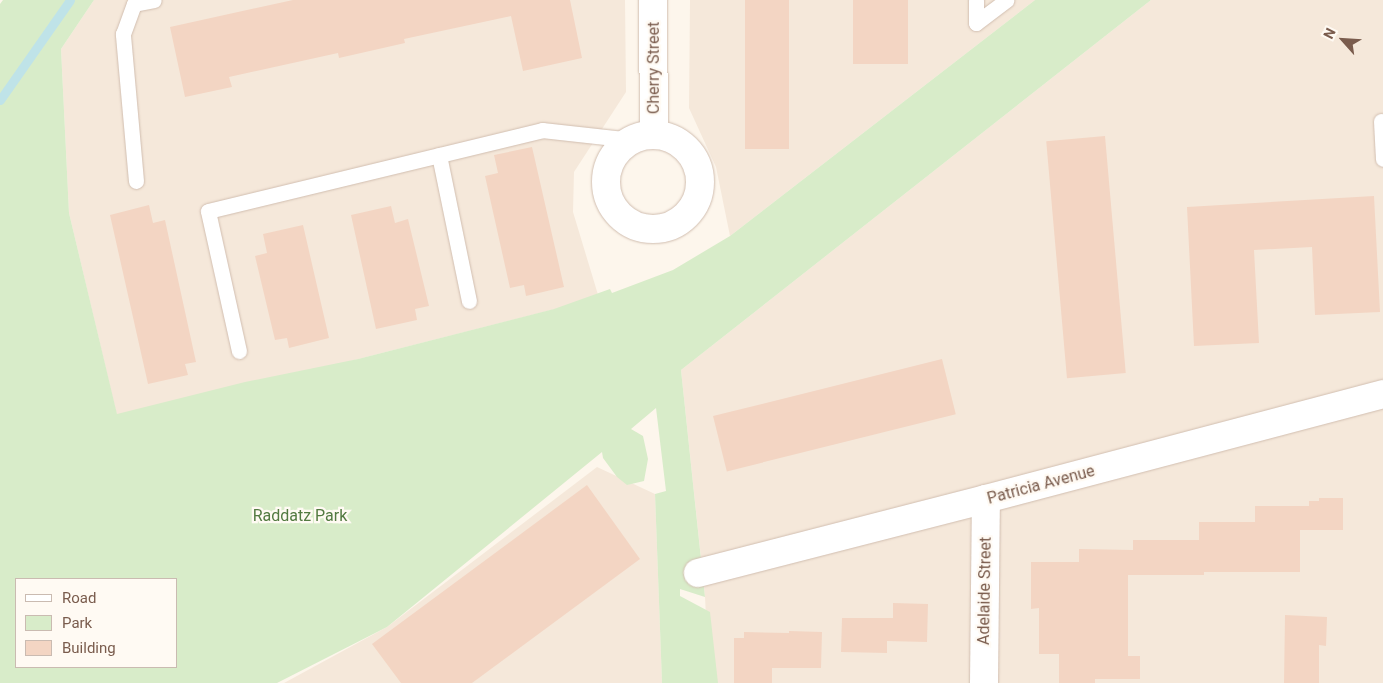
<!DOCTYPE html>
<html>
<head>
<meta charset="utf-8">
<style>
  body { margin:0 }
  #map { position:relative; width:1383px; height:683px; overflow:hidden; background:#fdf6ec; font-family:Roboto,sans-serif }
  div>[style] { position:absolute }
  .residential>* { inset:0; background:#f5e8da }
  .green>* { inset:0; background:#d8ecc9 }
  .stream>* { height:9px; margin:-4.5px; padding:0 4.5px; transform-origin:4.5px; border-radius:4.5px; background:#bfe3e8 }
  .building>* { inset:0; background:#f3d5c3; transform-origin:0 0 }
  .roads { filter:drop-shadow(0 0 1px #d1beb0) drop-shadow(0 0 1px #d1beb0) }
  .lane>* { height:15px; margin:-7.5px; padding:0 7.5px; transform-origin:7.5px; border-radius:7.5px; background:#fff }
  .street>* { height:28px; margin:-14px; padding:0 14px; transform-origin:14px; border-radius:14px; background:#fff }
  .street>.ring { margin:-14px; padding:0; box-sizing:content-box; background:none; border:28px solid #fff; border-radius:50% }
  span { translate:-50% -50%; white-space:nowrap; text-align:center; line-height:1.15; -webkit-text-stroke:4.5px #fffaf3; paint-order:stroke }
  .street-label { font-size:16px; color:#7a5c4d }
  .park-label { font-size:16px; color:#537a41 }
  .legend { position:absolute; left:15px; top:578px; width:162px; height:90px; box-sizing:border-box; background:#fffaf3; border:1px solid #cabbb1; margin:0; padding:6px 9px; list-style:none; font-size:15px; color:#7a5c4d }
  .legend li { display:flex; align-items:center; gap:10px; height:25px }
  .legend b { width:25px; border:1px solid #cabbb1 }
  .north { position:absolute; left:1318px; top:15px; width:50px; height:50px; -webkit-text-stroke:4px #fffaf3; paint-order:stroke; rotate:296deg; font-size:14px; font-weight:700; line-height:20px; text-align:center; color:#7a5c4d }
  .north::after { content:''; display:block; margin:auto; width:18px; height:22px; background:#7a5c4d; clip-path:polygon(50% 0,100% 100%,50% 72%,0 100%) }
</style>
</head>
<body>
<div id="map">
  <div class="residential">
    <div style="clip-path:polygon(94px 0,625px 0,626px 92px,574px 172px,573px 212px,599px 298px,118px 420px,69px 213px,61px 49px)"></div>
    <div style="clip-path:polygon(690px 0,1035px 0,730px 236px,716px 167px,689px 108px)"></div>
    <div style="clip-path:polygon(1151px 0,1383px 0,1383px 683px,709px 683px,705px 596px,681px 370px)"></div>
    <div style="clip-path:polygon(597px 467px,655px 494px,662px 683px,284px 683px,387px 627px)"></div>
  </div>
  <div class="green">
    <div style="clip-path:polygon(evenodd,3px 0,94px 0,61px 49px,69px 213px,117px 414px,245px 382px,358px 359px,554px 309px,610px 289px,612px 293px,673px 270px,730px 236px,1035px 0,1151px 0,681px 370px,705px 597px,680px 589px,680px 596px,710px 612px,718px 683px,662px 683px,655px 494px,666px 491px,656px 408px,631px 429px,643px 436px,648px 459px,644px 481px,627px 485px,617px 477px,603px 458px,602px 452px,387px 627px,277px 683px,0 683px,0 4px,3px 0,16px 579px,176px 579px,176px 667px,16px 667px,16px 579px)"></div>
  </div>
  <div class="stream">
    <div style="left:0;top:100px;width:122px;rotate:-55deg"></div>
  </div>
  <div class="building">
    <div style="clip-path:polygon(293px 0,570px 0,582px 58px,523px 71px,511px 16px,404px 39px,405px 43px,339px 58px,338px 53px,229px 77px,232px 87px,185px 97px,170px 27px)"></div>
    <div style="left:745px;top:0;width:44px;height:149px"></div>
    <div style="left:853px;top:0;width:55px;height:64px"></div>
    <div style="left:1105px;top:136px;width:238px;height:59px;rotate:85deg"></div>
    <div style="clip-path:polygon(532px 147px,564px 287px,526px 296px,524px 285px,510px 288px,485px 176px,498px 173px,494px 155px)"></div>
    <div style="clip-path:polygon(1374px 196px,1380px 312px,1315px 315px,1312px 247px,1254px 250px,1259px 343px,1194px 346px,1187px 207px)"></div>
    <div style="clip-path:polygon(149px 205px,153px 223px,165px 220px,196px 362px,185px 364px,188px 375px,148px 384px,110px 215px)"></div>
    <div style="clip-path:polygon(391px 206px,395px 223px,408px 219px,429px 306px,415px 309px,417px 320px,376px 329px,351px 215px)"></div>
    <div style="clip-path:polygon(303px 225px,329px 338px,289px 348px,287px 338px,275px 340px,255px 256px,267px 253px,263px 234px)"></div>
    <div style="left:942px;top:359px;width:57px;height:236px;rotate:76deg"></div>
    <div style="clip-path:polygon(587px 485px,640px 559px,472px 683px,401px 683px,372px 644px)"></div>
    <div style="clip-path:polygon(1319px 498px,1343px 498px,1343px 530px,1300px 530px,1300px 572px,1204px 572px,1204px 575px,1128px 575px,1128px 656px,1140px 656px,1140px 679px,1095px 679px,1095px 683px,1059px 683px,1059px 654px,1039px 654px,1039px 608px,1031px 609px,1031px 562px,1079px 562px,1079px 549px,1133px 550px,1133px 540px,1199px 540px,1199px 522px,1255px 522px,1255px 506px,1309px 506px,1309px 501px,1319px 501px)"></div>
    <div style="clip-path:polygon(893px 603px,928px 604px,927px 642px,887px 641px,887px 653px,841px 652px,842px 618px,893px 618px)"></div>
    <div style="clip-path:polygon(1285px 615px,1327px 617px,1326px 646px,1319px 645px,1319px 683px,1284px 683px)"></div>
    <div style="clip-path:polygon(789px 631px,822px 632px,821px 668px,772px 668px,772px 683px,734px 683px,734px 638px,744px 638px,744px 632px,789px 633px)"></div>
  </div>
  <div class="roads">
    <div class="lane">
      <div style="left:976px;top:23px;width:38px;rotate:-37deg"></div>
      <div style="left:976px;top:23px;width:23px;rotate:-90deg"></div>
      <div style="left:1381px;top:121px;width:38px;rotate:87deg"></div>
      <div style="left:439px;top:155px;width:149px;rotate:78.4deg"></div>
      <div style="left:136px;top:181px;width:148px;rotate:-95.1deg"></div>
      <div style="left:123px;top:34px;width:32px;rotate:-70deg"></div>
      <div style="left:134px;top:4px;width:20px;rotate:-11deg"></div>
      <div style="left:239px;top:351px;width:143px;rotate:-102.5deg"></div>
      <div style="left:208px;top:211px;width:344px;rotate:-13.6deg"></div>
      <div style="left:542px;top:130px;width:91px;rotate:6.3deg"></div>
    </div>
    <div class="street">
      <div style="left:653px;top:0;width:135px;rotate:89.6deg"></div>
      <div class="ring" style="left:606px;top:135px;width:66px;height:66px"></div>
      <div style="left:698px;top:573px;width:297px;rotate:-14.4deg"></div>
      <div style="left:986px;top:499px;width:411px;rotate:-14.8deg"></div>
      <div style="left:984px;top:683px;width:184px;rotate:-89.4deg"></div>
    </div>
  </div>
  <div class="street-label">
    <span style="left:654px;top:68px;rotate:-90deg">Cherry Street</span>
    <span style="left:1041px;top:485px;rotate:-15deg">Patricia Avenue</span>
    <span style="left:985px;top:591px;rotate:-89deg">Adelaide Street</span>
  </div>
  <div class="park-label">
    <span style="left:300px;top:516px">Raddatz Park</span>
  </div>
  <ul class="legend">
  <li><b style="height:6px;background:#fff"></b>Road</li>
  <li><b style="height:14px;background:#d8ecc9"></b>Park</li>
  <li><b style="height:14px;background:#f3d5c3"></b>Building</li>
  </ul>
  <div class="north">N</div>
</div>
</body>
</html>
